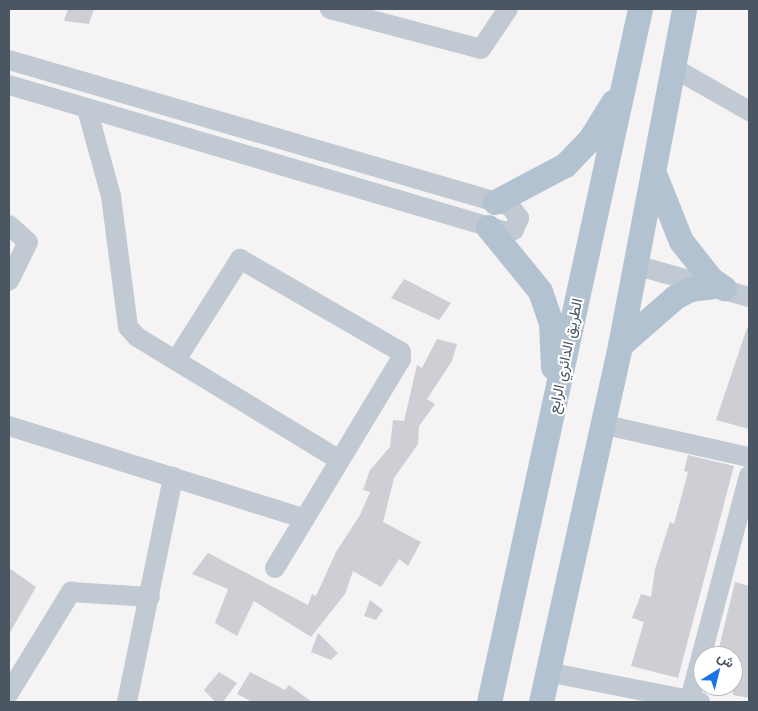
<!DOCTYPE html>
<html>
<head>
<meta charset="utf-8">
<style>
  body { margin:0 }
  #map { position:relative; width:758px; height:711px; overflow:hidden; background:#f5f3f3; font-family:Mulish,Vazirmatn,sans-serif }
  div>[style] { position:absolute }
  .building>* { inset:0; background:#cdcfd5 }
  .minor>* { height:20px; margin:-10px; padding:0 10px; transform-origin:10px; border-radius:10px; background:#c1cad2 }
  .major>* { height:25px; margin:-12.5px; padding:0 12.5px; transform-origin:12.5px; border-radius:12.5px; background:#b3c2d1 }
  span { translate:-50% -50%; white-space:nowrap; text-align:center; line-height:1.15; -webkit-text-stroke:4px #fff; paint-order:stroke }
  .street-label { font-size:15px; color:#4a5661 }
  .frame { position:absolute; inset:0; border:10px solid #4a5661; pointer-events:none }
  .north { position:absolute; left:693px; top:646px; width:50px; height:50px; box-sizing:border-box; background:#fff; border:1px solid #b7bbc0; border-radius:50%; rotate:36deg; font-size:14px; font-weight:700; line-height:20px; text-align:center; color:#4a5661 }
  .north::after { content:''; display:block; margin:auto; width:18px; height:22px; background:#1a73e8; clip-path:polygon(50% 0,100% 100%,50% 72%,0 100%) }
</style>
</head>
<body>
<div id="map">
  <div class="building">
    <div style="clip-path:polygon(68px 9px,94px 9px,89px 24px,64px 21px)"></div>
    <div style="clip-path:polygon(404px 279px,451px 303px,439px 320px,391px 298px)"></div>
    <div style="clip-path:polygon(747px 328px,749px 328px,749px 429px,716px 420px)"></div>
    <div style="clip-path:polygon(437px 339px,457px 344px,452px 361px,427px 399px,435px 404px,419px 426px,418px 444px,394px 478px,383px 522px,421px 542px,408px 566px,399px 559px,381px 587px,353px 571px,345px 594px,311px 637px,254px 601px,237px 636px,215px 623px,228px 589px,192px 574px,208px 553px,308px 605px,312px 594px,316px 596px,336px 552px,360px 515px,370px 492px,363px 490px,370px 470px,390px 447px,393px 420px,404px 421px,417px 365px,422px 368px)"></div>
    <div style="clip-path:polygon(688px 455px,734px 466px,678px 678px,631px 666px,644px 622px,632px 618px,641px 594px,651px 597px,655px 569px,670px 522px,674px 524px,688px 472px,684px 471px)"></div>
    <div style="clip-path:polygon(9px 568px,36px 587px,9px 634px)"></div>
    <div style="clip-path:polygon(735px 582px,749px 586px,749px 698px,733px 695px,733px 656px,717px 656px)"></div>
    <div style="clip-path:polygon(370px 600px,383px 610px,376px 620px,364px 616px)"></div>
    <div style="clip-path:polygon(318px 633px,338px 653px,331px 660px,311px 652px)"></div>
    <div style="clip-path:polygon(219px 672px,237px 683px,223px 702px,215px 702px,204px 690px)"></div>
    <div style="clip-path:polygon(250px 672px,285px 690px,289px 685px,312px 702px,252px 702px,237px 694px)"></div>
  </div>
  <div class="minor">
    <div style="left:330px;top:9px;width:156px;rotate:14.8deg"></div>
    <div style="left:481px;top:49px;width:48px;rotate:-56deg"></div>
    <div style="left:9px;top:60px;width:522px;rotate:16.25deg"></div>
    <div style="left:510px;top:206px;width:15px;rotate:53deg"></div>
    <div style="left:519px;top:218px;width:13px;rotate:113deg"></div>
    <div style="left:514px;top:230px;width:7px;rotate:164deg"></div>
    <div style="left:507px;top:232px;width:519px;rotate:-163.55deg"></div>
    <div style="left:672px;top:67px;width:89px;rotate:29.7deg"></div>
    <div style="left:87px;top:109px;width:90px;rotate:74.6deg"></div>
    <div style="left:111px;top:196px;width:132px;rotate:82.6deg"></div>
    <div style="left:128px;top:327px;width:13px;rotate:48deg"></div>
    <div style="left:137px;top:337px;width:237px;rotate:31.3deg"></div>
    <div style="left:9px;top:225px;width:25px;rotate:42deg"></div>
    <div style="left:28px;top:242px;width:43px;rotate:116deg"></div>
    <div style="left:635px;top:265px;width:118px;rotate:15.7deg"></div>
    <div style="left:176px;top:360px;width:120px;rotate:-57.6deg"></div>
    <div style="left:240px;top:259px;width:186px;rotate:30deg"></div>
    <div style="left:401px;top:352px;width:7px;rotate:90deg"></div>
    <div style="left:401px;top:359px;width:244px;rotate:121.1deg"></div>
    <div style="left:601px;top:424px;width:152px;rotate:12.6deg"></div>
    <div style="left:9px;top:426px;width:310px;rotate:17.4deg"></div>
    <div style="left:547px;top:672px;width:156px;rotate:11.1deg"></div>
    <div style="left:9px;top:693px;width:119px;rotate:-58.5deg"></div>
    <div style="left:71px;top:592px;width:79px;rotate:3.6deg"></div>
    <div style="left:690px;top:699px;width:231px;rotate:-75.2deg"></div>
    <div style="left:127px;top:702px;width:230px;rotate:-78.4deg"></div>
  </div>
  <div class="major">
    <div style="left:655px;top:176px;width:70px;rotate:68.2deg"></div>
    <div style="left:681px;top:241px;width:48px;rotate:51.7deg"></div>
    <div style="left:711px;top:279px;width:16px;rotate:35deg"></div>
    <div style="left:495px;top:202px;width:79px;rotate:-27.9deg"></div>
    <div style="left:565px;top:165px;width:36px;rotate:-46deg"></div>
    <div style="left:590px;top:139px;width:44px;rotate:-58.1deg"></div>
    <div style="left:488px;top:227px;width:82px;rotate:50.9deg"></div>
    <div style="left:540px;top:291px;width:34px;rotate:71deg"></div>
    <div style="left:551px;top:323px;width:44px;rotate:87.4deg"></div>
    <div style="left:620px;top:345px;width:73px;rotate:-41.1deg"></div>
    <div style="left:675px;top:297px;width:17px;rotate:-28deg"></div>
    <div style="left:690px;top:289px;width:25px;rotate:-7deg"></div>
    <div style="left:489px;top:702px;width:709px;rotate:-77.71deg"></div>
    <div style="left:541px;top:702px;width:366px;rotate:-77.5deg"></div>
    <div style="left:620px;top:345px;width:342px;rotate:-79.2deg"></div>
  </div>
  <div class="street-label">
    <span style="left:565px;top:356px;rotate:-78deg">الطريق الدائري الرابع</span>
  </div>
  <div class="frame"></div>
  <div class="north">ش</div>
</div>
</body>
</html>
